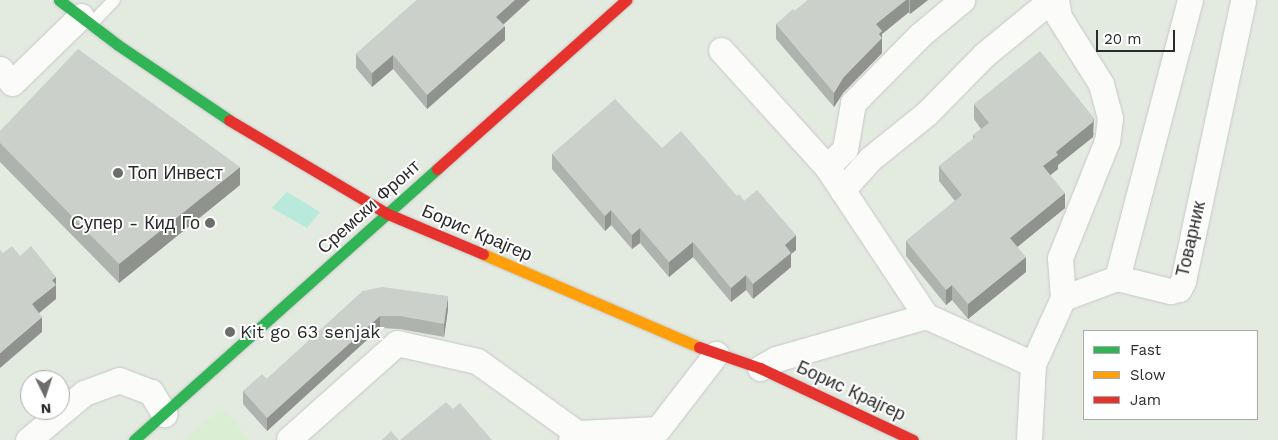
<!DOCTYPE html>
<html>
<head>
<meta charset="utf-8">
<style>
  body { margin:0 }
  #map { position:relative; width:1278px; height:440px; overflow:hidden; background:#e3eae0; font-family:"Work Sans",sans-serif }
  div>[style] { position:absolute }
  .education>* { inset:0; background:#daeed4 }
  .green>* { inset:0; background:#b8e9db }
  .roads { filter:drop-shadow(0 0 1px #c7c7c6) drop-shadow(0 0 1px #c7c7c6) }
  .lane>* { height:12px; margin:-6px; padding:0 6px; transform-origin:6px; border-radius:6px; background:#fbfcfa }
  .street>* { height:25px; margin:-12.5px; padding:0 12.5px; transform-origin:12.5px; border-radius:12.5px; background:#fbfcfa }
  .fast>* { height:11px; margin:-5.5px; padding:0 5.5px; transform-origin:5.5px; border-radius:5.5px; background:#30b455 }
  .slow>* { height:11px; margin:-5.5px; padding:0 5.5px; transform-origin:5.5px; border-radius:5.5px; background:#ff9f0a }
  .jam>* { height:11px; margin:-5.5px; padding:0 5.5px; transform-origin:5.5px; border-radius:5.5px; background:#e5322d }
  .wall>* { inset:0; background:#afb3ae }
  .shaded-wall>* { inset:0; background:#8f928d }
  .building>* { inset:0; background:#ccd0ca }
  .dots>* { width:14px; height:14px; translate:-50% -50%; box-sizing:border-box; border:2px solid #fff; border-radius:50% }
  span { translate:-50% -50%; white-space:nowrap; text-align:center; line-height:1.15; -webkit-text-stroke:4px #fff; paint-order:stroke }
  .poi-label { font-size:18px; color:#2b2b2b }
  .left { translate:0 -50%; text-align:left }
  .right { translate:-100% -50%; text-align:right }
  .street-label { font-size:18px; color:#2b2b2b }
  .legend { position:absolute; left:1083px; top:330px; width:175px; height:90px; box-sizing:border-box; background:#fff; border:1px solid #aaa; margin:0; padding:6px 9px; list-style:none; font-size:15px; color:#2b2b2b }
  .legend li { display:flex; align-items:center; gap:10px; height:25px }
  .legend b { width:25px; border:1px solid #aaa }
  .north { position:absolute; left:20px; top:370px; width:50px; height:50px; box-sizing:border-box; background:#fff; border:1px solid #aaa; border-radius:50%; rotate:176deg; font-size:14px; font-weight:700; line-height:20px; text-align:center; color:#2b2b2b }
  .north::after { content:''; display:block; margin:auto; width:18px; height:22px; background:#6b6e6a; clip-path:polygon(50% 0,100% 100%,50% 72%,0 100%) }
  .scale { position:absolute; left:1096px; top:30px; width:79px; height:22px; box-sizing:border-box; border:2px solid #2b2b2b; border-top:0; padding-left:6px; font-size:15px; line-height:18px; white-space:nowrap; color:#2b2b2b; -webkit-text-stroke:4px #fff; paint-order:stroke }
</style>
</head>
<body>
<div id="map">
  <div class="education">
    <div style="clip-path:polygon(222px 408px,250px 440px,184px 440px)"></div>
  </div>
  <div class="green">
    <div style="clip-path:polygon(287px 192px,320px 212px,307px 228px,272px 208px)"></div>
  </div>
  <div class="roads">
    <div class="lane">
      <div style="left:91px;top:24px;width:33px;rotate:-46deg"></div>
    </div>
    <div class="street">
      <div style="left:1056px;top:0;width:17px;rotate:80deg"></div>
      <div style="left:1059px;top:17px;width:79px;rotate:57.9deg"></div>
      <div style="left:1101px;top:84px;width:35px;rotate:75deg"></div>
      <div style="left:1110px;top:118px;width:23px;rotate:97deg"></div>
      <div style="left:1107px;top:141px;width:126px;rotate:111.9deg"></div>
      <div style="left:1060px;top:258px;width:40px;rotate:85.7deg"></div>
      <div style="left:721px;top:50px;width:158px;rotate:47.8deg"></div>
      <div style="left:827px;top:167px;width:179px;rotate:56.4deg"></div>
      <div style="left:0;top:69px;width:18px;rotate:49deg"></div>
      <div style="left:12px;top:83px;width:96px;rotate:-44.2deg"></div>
      <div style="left:827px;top:167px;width:25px;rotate:-45deg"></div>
      <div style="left:845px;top:149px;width:47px;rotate:-80.1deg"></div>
      <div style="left:853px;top:103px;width:95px;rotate:-45.4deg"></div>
      <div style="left:920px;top:35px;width:55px;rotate:-39.8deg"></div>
      <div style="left:842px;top:190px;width:42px;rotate:-47.9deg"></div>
      <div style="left:870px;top:159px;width:73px;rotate:-38.9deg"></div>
      <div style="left:927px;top:113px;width:81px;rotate:-45.5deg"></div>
      <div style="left:984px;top:55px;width:87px;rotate:-39.4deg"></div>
      <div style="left:1117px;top:278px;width:287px;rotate:-75.3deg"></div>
      <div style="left:1033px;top:364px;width:72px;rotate:-65.6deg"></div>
      <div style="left:1063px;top:298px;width:58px;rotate:-20.3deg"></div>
      <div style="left:1117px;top:278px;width:55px;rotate:13.8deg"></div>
      <div style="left:1170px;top:291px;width:9px;rotate:-13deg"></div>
      <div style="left:1179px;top:289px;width:9px;rotate:-63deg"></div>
      <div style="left:1183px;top:281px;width:287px;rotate:-77.9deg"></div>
      <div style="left:760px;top:368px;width:18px;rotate:-29deg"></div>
      <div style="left:776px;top:359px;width:156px;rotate:-16deg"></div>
      <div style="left:926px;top:316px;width:117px;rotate:24.2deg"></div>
      <div style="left:1033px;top:364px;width:76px;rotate:93deg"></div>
      <div style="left:289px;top:439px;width:144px;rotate:-41.6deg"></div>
      <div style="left:397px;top:343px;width:82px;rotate:12.7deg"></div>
      <div style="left:477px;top:361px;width:135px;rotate:35.7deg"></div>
      <div style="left:28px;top:440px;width:73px;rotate:-40deg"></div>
      <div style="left:84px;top:393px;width:37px;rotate:-20deg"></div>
      <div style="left:119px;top:380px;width:34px;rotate:21deg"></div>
      <div style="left:151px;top:392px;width:26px;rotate:59deg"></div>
      <div style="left:571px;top:440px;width:11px;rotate:-41deg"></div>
      <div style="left:579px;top:433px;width:79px;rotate:-2.9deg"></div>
      <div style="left:658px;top:429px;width:95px;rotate:-52.3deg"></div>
    </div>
    <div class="fast">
      <div style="left:59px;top:0;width:74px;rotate:37.3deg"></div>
      <div style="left:118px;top:45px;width:134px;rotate:34deg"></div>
      <div style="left:134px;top:440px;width:407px;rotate:-41.8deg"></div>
    </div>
    <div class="slow">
      <div style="left:483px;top:254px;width:235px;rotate:23.3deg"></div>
    </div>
    <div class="jam">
      <div style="left:229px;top:120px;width:185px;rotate:30.6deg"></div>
      <div style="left:388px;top:214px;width:103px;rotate:22.8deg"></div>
      <div style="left:437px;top:169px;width:254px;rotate:-41.8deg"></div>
      <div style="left:699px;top:347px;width:65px;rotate:19deg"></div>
      <div style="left:760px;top:368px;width:169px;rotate:25.2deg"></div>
    </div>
  </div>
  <div class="wall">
    <div style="clip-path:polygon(417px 0,530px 0,503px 25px,505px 40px,427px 109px,393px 69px,372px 87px,356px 68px,356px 54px)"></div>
    <div style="clip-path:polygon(808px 0,928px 0,910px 14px,909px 12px,882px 34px,882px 53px,843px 93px,834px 107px,776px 39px,776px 24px,795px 11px)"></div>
    <div style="clip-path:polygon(974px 104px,1094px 133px,1093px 137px,1058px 165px,1058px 169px,1050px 175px,1065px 208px,1017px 247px,1026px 272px,968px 319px,952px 300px,946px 305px,906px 256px,906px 241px,955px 201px,939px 181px,939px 166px,973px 139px,973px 135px,981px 129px,974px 119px)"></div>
    <div style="clip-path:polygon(0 131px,240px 185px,119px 283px,0 162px)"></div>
    <div style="clip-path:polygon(662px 148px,744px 201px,796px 250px,791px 254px,791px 267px,753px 299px,746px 290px,731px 302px,693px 257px,669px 277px,640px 243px,632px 249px,611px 225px,605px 231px,552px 169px,552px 154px)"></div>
    <div style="clip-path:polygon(363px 291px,448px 309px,444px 337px,400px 329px,380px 328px,267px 431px,243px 404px,243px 391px,267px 379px)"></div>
  </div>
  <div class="shaded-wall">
    <div style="clip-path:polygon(515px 0,530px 0,496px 31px,496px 17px)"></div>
    <div style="clip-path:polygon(906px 0,909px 0,909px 12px,882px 34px,882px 53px,843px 93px,834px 107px,834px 93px,876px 24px)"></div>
    <div style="clip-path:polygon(910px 0,928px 0,910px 14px)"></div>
    <div style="clip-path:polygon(505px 26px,505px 40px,427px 109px,427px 95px)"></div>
    <div style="clip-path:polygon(393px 55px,393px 69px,372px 87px,372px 73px)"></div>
    <div style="clip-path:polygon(1094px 118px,1093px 137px,1058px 165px,1058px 169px,1043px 181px,1043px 166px,1056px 152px)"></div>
    <div style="clip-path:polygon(240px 167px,240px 185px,119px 283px,119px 264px)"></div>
    <div style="clip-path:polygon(1065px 193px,1065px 208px,1010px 253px,1010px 238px)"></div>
    <div style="clip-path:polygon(611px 210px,611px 225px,605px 231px,605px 216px)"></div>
    <div style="clip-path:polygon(640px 228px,640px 243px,632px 249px,632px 235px)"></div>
    <div style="clip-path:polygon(796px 235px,796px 250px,791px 254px,791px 267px,753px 299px,753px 284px,785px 245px)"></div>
    <div style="clip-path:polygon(693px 242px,693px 257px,669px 277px,669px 262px)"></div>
    <div style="clip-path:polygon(1026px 257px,1026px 272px,968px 319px,968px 304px)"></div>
    <div style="clip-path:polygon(746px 275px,746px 290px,731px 302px,731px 288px)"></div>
    <div style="clip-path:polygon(56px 277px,56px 299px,32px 319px,32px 304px,52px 280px)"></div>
    <div style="clip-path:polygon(952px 285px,952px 300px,946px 305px,946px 290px)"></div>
    <div style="clip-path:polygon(448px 296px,448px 309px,444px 337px,444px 324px)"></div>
    <div style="clip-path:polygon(380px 316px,380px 328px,267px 431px,267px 418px)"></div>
    <div style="clip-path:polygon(42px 317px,42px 332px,0 368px,0 353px)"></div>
  </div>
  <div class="building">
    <div style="clip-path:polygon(417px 0,515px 0,496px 17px,505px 26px,427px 95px,393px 55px,372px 73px,356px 54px)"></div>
    <div style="clip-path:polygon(808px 0,906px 0,876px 24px,882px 31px,879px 34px,882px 38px,843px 78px,834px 93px,776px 24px,793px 9px,795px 11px)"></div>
    <div style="clip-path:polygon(78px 49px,240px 167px,119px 264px,0 143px,0 131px)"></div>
    <div style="clip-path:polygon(1040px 51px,1094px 118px,1093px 122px,1056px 152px,1058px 155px,1043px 166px,1065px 193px,1010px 238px,1026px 257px,968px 304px,952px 285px,946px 290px,906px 241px,962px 195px,939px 166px,975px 137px,973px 135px,989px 123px,974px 104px)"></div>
    <div style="clip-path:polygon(615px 99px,662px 148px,681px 131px,737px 196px,739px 194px,744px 201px,757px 190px,796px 235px,785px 245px,791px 253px,753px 284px,746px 275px,731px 288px,693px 242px,669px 262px,640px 228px,632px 235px,611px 210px,605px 216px,552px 154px)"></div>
    <div style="clip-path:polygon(12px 246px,20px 256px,31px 246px,56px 277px,52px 280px,56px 285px,32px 304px,42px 317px,0 353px,0 250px,3px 253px)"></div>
    <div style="clip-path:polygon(382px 287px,448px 296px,444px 324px,400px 316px,380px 316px,267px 418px,243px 391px,262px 374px,267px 379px,363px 291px)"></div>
    <div style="clip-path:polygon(446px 402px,453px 409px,460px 403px,492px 440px,400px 440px)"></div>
    <div style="clip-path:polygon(391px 431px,399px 440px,382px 440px)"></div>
  </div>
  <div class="dots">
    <div style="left:118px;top:173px;background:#6b6e6a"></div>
    <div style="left:210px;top:223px;background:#6b6e6a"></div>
    <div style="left:230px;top:332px;background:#6b6e6a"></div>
  </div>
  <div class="poi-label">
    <span class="left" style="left:128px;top:173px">Топ Инвест</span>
    <span class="right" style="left:200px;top:223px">Супер - Кид Го</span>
    <span class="left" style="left:240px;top:332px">Kit go 63 senjak</span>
  </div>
  <div class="street-label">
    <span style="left:369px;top:207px;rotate:-42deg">Сремски Фронт</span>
    <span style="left:477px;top:233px;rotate:23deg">Борис Крајгер</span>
    <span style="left:1191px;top:239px;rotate:-77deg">Товарник</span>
    <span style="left:851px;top:391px;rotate:25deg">Борис Крајгер</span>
  </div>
  <ul class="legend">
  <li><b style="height:6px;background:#30b455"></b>Fast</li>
  <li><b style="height:6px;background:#ff9f0a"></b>Slow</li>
  <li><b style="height:6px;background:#e5322d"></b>Jam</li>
  </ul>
  <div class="north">N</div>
  <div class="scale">20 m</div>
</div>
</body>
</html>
